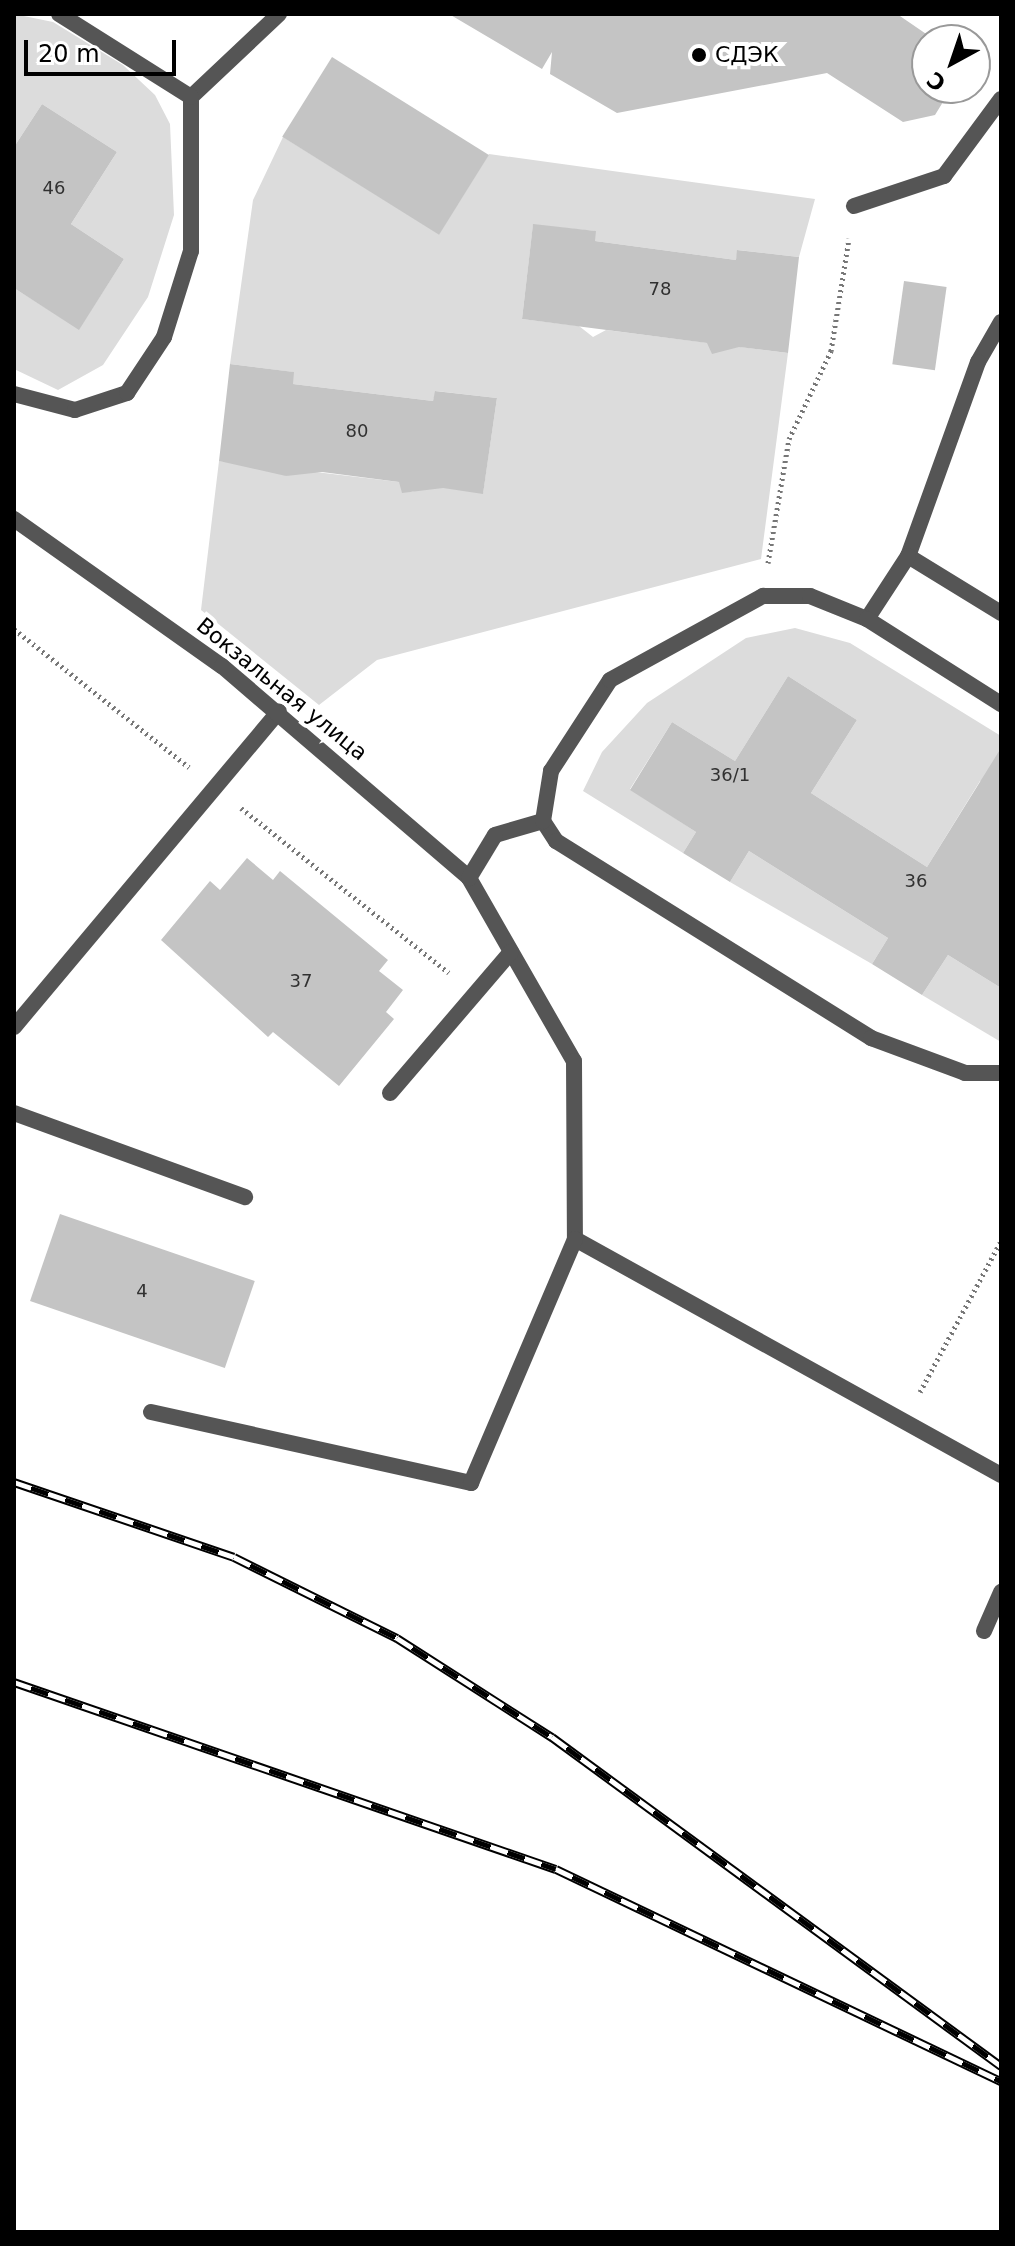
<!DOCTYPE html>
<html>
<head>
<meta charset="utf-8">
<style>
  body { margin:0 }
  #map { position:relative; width:1015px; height:2246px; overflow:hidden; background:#fff; font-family:"DejaVu Sans",sans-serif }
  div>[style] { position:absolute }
  .green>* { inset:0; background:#dcdcdc }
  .building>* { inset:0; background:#c4c4c4; transform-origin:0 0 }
  .path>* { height:5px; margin-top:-2.5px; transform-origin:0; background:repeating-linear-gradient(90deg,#777 0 2px,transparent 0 6px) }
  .lane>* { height:16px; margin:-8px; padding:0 8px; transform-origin:8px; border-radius:8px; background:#555 }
  .street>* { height:16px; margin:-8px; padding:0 8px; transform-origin:8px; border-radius:8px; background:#555 }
  .rail>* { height:9px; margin-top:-4.5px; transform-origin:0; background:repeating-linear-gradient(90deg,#fff 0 18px,#000 0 36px); box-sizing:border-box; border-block:2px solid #000 }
  .dots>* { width:22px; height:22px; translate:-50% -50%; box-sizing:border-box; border:4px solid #fff; border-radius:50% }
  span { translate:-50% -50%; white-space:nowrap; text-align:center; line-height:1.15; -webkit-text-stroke:8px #fff; paint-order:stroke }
  .number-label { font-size:18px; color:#313131 }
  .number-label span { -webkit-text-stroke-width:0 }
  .poi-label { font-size:22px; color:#000 }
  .left { translate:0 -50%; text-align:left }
  .street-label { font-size:22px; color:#000 }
  .frame { position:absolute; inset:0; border:16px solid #000; pointer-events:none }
  .north { position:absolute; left:911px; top:24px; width:80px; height:80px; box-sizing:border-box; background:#fff; border:2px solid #999; border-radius:50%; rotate:220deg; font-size:22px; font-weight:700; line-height:32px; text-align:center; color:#000 }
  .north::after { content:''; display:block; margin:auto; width:28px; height:36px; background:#000; clip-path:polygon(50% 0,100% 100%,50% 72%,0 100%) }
  .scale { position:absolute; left:24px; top:40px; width:152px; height:36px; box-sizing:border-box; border:4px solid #000; border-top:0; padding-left:10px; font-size:24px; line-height:28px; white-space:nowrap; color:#000; -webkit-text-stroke:6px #fff; paint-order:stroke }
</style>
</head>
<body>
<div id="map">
  <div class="green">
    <div style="clip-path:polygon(14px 14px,53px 22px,123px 65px,155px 95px,170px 124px,174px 215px,148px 297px,103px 365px,58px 390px,14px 369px,14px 288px,79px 329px,124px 259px,71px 224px,117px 152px,42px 104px,14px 147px)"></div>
    <div style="clip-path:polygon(283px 137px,439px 234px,489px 154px,815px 199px,799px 257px,738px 250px,736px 260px,595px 241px,595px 231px,533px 225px,522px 319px,579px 326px,593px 337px,606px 330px,788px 353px,761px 559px,377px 660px,319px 705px,201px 610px,219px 461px,273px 466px,286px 476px,299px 470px,399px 482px,412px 492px,426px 485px,483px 493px,497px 398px,436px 391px,433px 401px,293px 384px,293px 372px,230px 364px,253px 200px)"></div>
    <div style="clip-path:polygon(795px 628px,850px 643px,1001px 736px,1001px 793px,980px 781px,927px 867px,811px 793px,857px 720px,788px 676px,735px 761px,672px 722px,630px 789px,696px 832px,683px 853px,583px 791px,602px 752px,647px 703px,746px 638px)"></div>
    <div style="clip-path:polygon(749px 851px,888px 938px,872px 964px,730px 882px)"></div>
    <div style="clip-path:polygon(948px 955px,1001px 988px,1001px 1042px,922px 995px)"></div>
  </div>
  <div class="building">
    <div style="clip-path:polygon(449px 14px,897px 14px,935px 40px,927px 40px,927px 88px,951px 89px,935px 115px,903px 122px,827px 73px,617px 113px,550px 74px,552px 52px,542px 69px)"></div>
    <div style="left:332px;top:57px;width:185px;height:94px;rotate:32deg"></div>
    <div style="clip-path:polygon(42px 104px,117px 152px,71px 224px,124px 259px,79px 330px,14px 288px,14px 147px)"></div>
    <div style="clip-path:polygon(533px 224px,596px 231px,595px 241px,736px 260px,737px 250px,799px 257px,788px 353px,739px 347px,712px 354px,707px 343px,522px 319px)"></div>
    <div style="left:904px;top:281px;width:43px;height:84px;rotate:8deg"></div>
    <div style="clip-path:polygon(230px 364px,294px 372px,293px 384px,433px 401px,435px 391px,497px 398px,483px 494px,443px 488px,402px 493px,399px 482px,322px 472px,286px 476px,219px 461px)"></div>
    <div style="clip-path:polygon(788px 676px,857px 720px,811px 793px,927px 867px,1001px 748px,1001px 988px,948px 955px,922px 995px,872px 964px,888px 938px,749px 851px,730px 882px,683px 853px,696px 832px,630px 790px,672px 722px,735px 761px)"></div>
    <div style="clip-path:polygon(247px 858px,273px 880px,280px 871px,388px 960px,379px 971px,403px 990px,386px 1012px,394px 1019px,339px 1086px,273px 1032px,268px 1037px,161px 940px,210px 881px,220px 890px)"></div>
    <div style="left:60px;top:1214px;width:206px;height:92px;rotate:19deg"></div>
  </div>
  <div class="path">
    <div style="left:768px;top:563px;width:126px;rotate:-80.4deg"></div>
    <div style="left:789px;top:439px;width:98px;rotate:-64.5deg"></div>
    <div style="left:831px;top:351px;width:114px;rotate:-80.9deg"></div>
    <div style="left:14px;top:629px;width:223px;rotate:38.3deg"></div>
    <div style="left:241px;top:808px;width:265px;rotate:38.4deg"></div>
    <div style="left:920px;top:1392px;width:171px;rotate:-61.8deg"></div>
  </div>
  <div class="lane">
    <div style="left:191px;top:97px;width:121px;rotate:-43.3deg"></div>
    <div style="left:854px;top:206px;width:95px;rotate:-18.4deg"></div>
    <div style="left:944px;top:176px;width:96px;rotate:-53.5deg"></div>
    <div style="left:1001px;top:322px;width:46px;rotate:119.9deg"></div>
    <div style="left:978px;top:362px;width:206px;rotate:109.8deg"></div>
    <div style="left:908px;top:556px;width:109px;rotate:31.5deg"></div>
    <div style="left:14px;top:394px;width:63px;rotate:14.7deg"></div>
    <div style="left:75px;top:410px;width:55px;rotate:-18.1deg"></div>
    <div style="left:127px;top:393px;width:67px;rotate:-56.5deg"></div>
    <div style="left:164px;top:337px;width:90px;rotate:-72.6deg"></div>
    <div style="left:191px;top:251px;width:154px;rotate:-90deg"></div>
    <div style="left:191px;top:97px;width:156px;rotate:-147.8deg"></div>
    <div style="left:867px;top:619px;width:75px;rotate:-56.9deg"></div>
    <div style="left:543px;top:821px;width:24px;rotate:57deg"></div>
    <div style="left:556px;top:841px;width:372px;rotate:32deg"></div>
    <div style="left:871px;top:1038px;width:100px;rotate:20.4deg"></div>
    <div style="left:965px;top:1073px;width:36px"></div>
    <div style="left:495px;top:835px;width:50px;rotate:-16.3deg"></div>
    <div style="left:543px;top:821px;width:51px;rotate:-80.9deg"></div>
    <div style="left:551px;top:771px;width:108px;rotate:-57deg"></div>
    <div style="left:610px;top:680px;width:175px;rotate:-28.8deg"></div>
    <div style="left:763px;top:596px;width:47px"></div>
    <div style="left:810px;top:596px;width:61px;rotate:22deg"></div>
    <div style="left:867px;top:619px;width:159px;rotate:32.4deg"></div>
    <div style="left:469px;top:878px;width:211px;rotate:60.2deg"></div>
    <div style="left:574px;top:1061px;width:178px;rotate:89.7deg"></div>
    <div style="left:575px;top:1239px;width:487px;rotate:29deg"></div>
    <div style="left:14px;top:1027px;width:412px;rotate:-50deg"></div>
    <div style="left:390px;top:1093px;width:186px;rotate:-49.4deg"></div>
    <div style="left:14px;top:1113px;width:246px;rotate:20deg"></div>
    <div style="left:151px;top:1412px;width:328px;rotate:12.5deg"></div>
    <div style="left:471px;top:1483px;width:265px;rotate:-66.9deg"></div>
    <div style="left:984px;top:1631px;width:43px;rotate:-66.4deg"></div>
  </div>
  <div class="street">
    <div style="left:14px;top:519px;width:255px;rotate:35.3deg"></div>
    <div style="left:222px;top:666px;width:326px;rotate:40.6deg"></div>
    <div style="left:469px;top:878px;width:50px;rotate:-58.8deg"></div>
  </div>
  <div class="rail">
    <div style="left:14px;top:1482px;width:232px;rotate:18.8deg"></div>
    <div style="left:234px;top:1557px;width:182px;rotate:26.4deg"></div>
    <div style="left:397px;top:1638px;width:184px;rotate:32.6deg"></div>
    <div style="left:552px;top:1737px;width:557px;rotate:36.23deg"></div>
    <div style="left:14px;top:1682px;width:573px;rotate:19.04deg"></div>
    <div style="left:556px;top:1869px;width:493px;rotate:25.5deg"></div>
  </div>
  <div class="dots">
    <div style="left:699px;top:55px;background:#000"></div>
  </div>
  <div class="number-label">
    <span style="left:54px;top:188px">46</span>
    <span style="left:660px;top:289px">78</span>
    <span style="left:357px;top:431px">80</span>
    <span style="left:730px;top:775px">36/1</span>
    <span style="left:916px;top:881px">36</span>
    <span style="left:301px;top:981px">37</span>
    <span style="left:142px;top:1291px">4</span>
  </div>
  <div class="poi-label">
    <span class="left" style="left:715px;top:55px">СДЭК</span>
  </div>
  <div class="street-label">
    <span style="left:282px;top:689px;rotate:39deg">Вокзальная улица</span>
  </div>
  <div class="frame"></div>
  <div class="north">С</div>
  <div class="scale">20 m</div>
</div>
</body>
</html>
